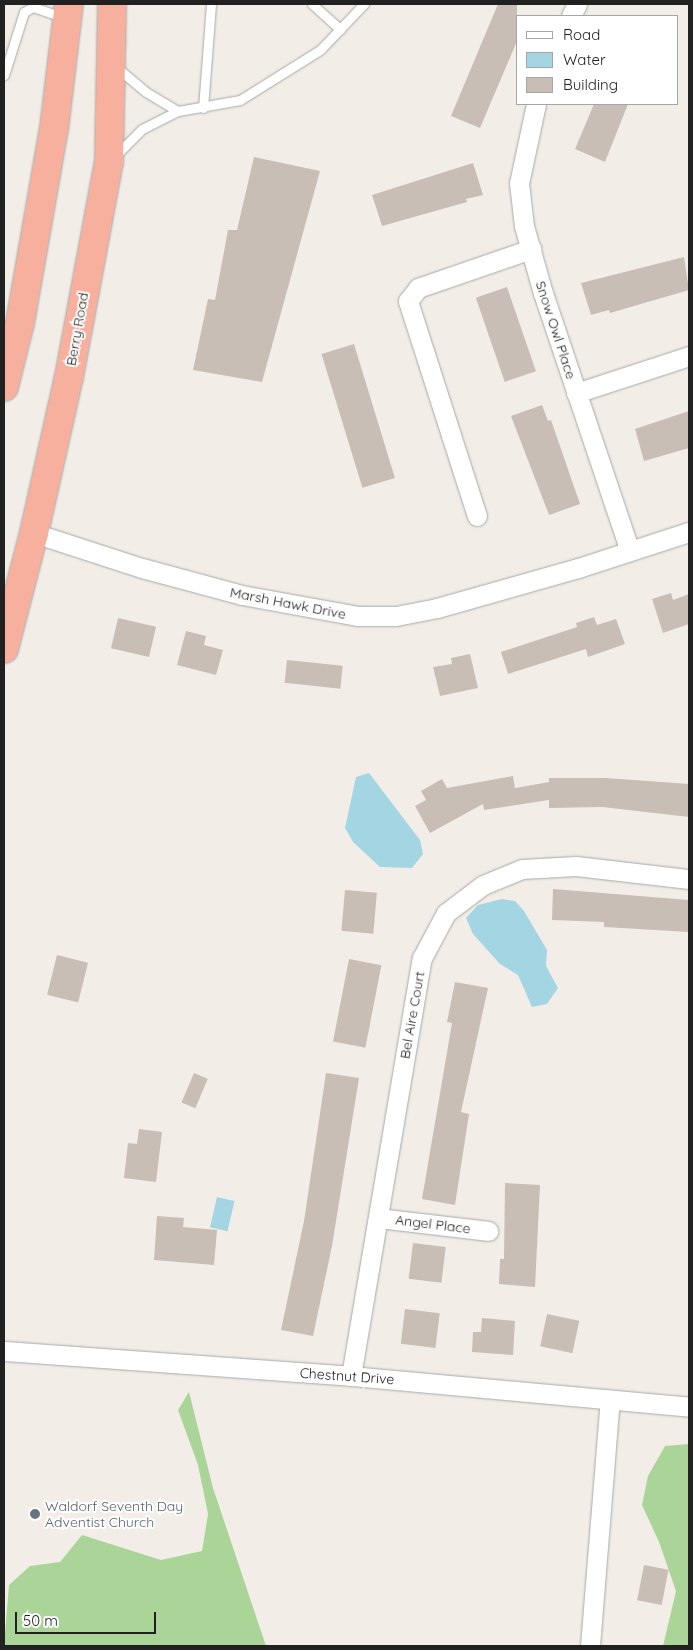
<!DOCTYPE html>
<html>
<head>
<meta charset="utf-8">
<style>
  body { margin:0 }
  #map { position:relative; width:693px; height:1650px; overflow:hidden; background:#f2eee7; font-family:Quicksand,sans-serif }
  div>[style] { position:absolute }
  .forest>* { inset:0; background:#abd598 }
  .water>* { inset:0; background:#a4d5e3; transform-origin:0 0 }
  .building>* { inset:0; background:#c8beb6; transform-origin:0 0 }
  .roads { filter:drop-shadow(0 0 1px #a8a8a8) drop-shadow(0 0 1px #a8a8a8) }
  .service>* { height:9px; margin:-4.5px; padding:0 4.5px; transform-origin:4.5px; border-radius:4.5px; background:#fff }
  .minor>* { height:19px; margin:-9.5px; padding:0 9.5px; transform-origin:9.5px; border-radius:9.5px; background:#fff }
  .trunk>* { height:28px; margin:-14px; padding:0 14px; transform-origin:14px; border-radius:14px; background:#f7af9e }
  .dots>* { width:14px; height:14px; translate:-50% -50%; box-sizing:border-box; border:2px solid #fff; border-radius:50% }
  span { translate:-50% -50%; white-space:nowrap; text-align:center; line-height:1.15; -webkit-text-stroke:4px #fff; paint-order:stroke }
  .street-label { font-size:14px; color:#212121 }
  .worship-label { font-size:14px; color:#5b616d }
  .left { translate:0 -50%; text-align:left }
  .frame { position:absolute; inset:0; border:5px solid #212121; pointer-events:none }
  .legend { position:absolute; left:516px; top:15px; width:162px; height:90px; box-sizing:border-box; background:#fff; border:1px solid #a6a6a6; margin:0; padding:6px 9px; list-style:none; font-size:15px; color:#212121 }
  .legend li { display:flex; align-items:center; gap:10px; height:25px }
  .legend b { width:25px; border:1px solid #a6a6a6 }
  .scale { position:absolute; left:15px; top:1612px; width:141px; height:22px; box-sizing:border-box; border:2px solid #212121; border-top:0; padding-left:6px; font-size:15px; line-height:18px; white-space:nowrap; color:#212121; -webkit-text-stroke:4px #fff; paint-order:stroke }
</style>
</head>
<body>
<div id="map">
  <div class="forest">
    <div style="clip-path:polygon(189px 1392px,213px 1488px,266px 1646px,4px 1646px,9px 1585px,30px 1566px,60px 1562px,82px 1535px,161px 1560px,202px 1551px,208px 1514px,198px 1465px,178px 1410px)"></div>
    <div style="clip-path:polygon(689px 1444px,689px 1646px,663px 1646px,676px 1591px,659px 1542px,642px 1505px,648px 1476px,665px 1446px)"></div>
  </div>
  <div class="water">
    <div style="clip-path:polygon(369px 773px,420px 840px,423px 854px,412px 868px,380px 867px,353px 842px,345px 828px,356px 777px)"></div>
    <div style="clip-path:polygon(502px 899px,515px 901px,524px 911px,547px 950px,546px 966px,558px 988px,547px 1004px,532px 1007px,518px 975px,500px 964px,473px 934px,466px 918px,478px 905px)"></div>
    <div style="left:217px;top:1197px;width:18px;height:31px;rotate:13deg"></div>
  </div>
  <div class="building">
    <div style="clip-path:polygon(498px 4px,517px 4px,517px 41px,480px 128px,451px 116px)"></div>
    <div style="clip-path:polygon(594px 104px,628px 104px,605px 162px,575px 149px)"></div>
    <div style="clip-path:polygon(254px 157px,320px 171px,262px 382px,193px 370px,208px 299px,215px 300px,228px 230px,237px 230px)"></div>
    <div style="clip-path:polygon(473px 163px,483px 195px,466px 199px,467px 202px,382px 226px,372px 195px)"></div>
    <div style="clip-path:polygon(684px 257px,689px 290px,610px 313px,609px 310px,591px 315px,581px 283px)"></div>
    <div style="left:507px;top:287px;width:89px;height:33px;rotate:71deg"></div>
    <div style="left:354px;top:344px;width:140px;height:34px;rotate:73deg"></div>
    <div style="clip-path:polygon(542px 405px,548px 421px,551px 420px,580px 504px,549px 515px,511px 416px)"></div>
    <div style="clip-path:polygon(689px 411px,689px 448px,644px 461px,635px 429px)"></div>
    <div style="clip-path:polygon(671px 593px,673px 600px,689px 594px,689px 624px,663px 633px,652px 599px)"></div>
    <div style="clip-path:polygon(594px 617px,597px 625px,616px 619px,625px 644px,588px 657px,586px 649px,508px 674px,501px 652px,577px 627px,576px 623px)"></div>
    <div style="left:118px;top:618px;width:39px;height:31px;rotate:13deg"></div>
    <div style="clip-path:polygon(186px 631px,206px 636px,204px 645px,223px 650px,216px 675px,177px 665px)"></div>
    <div style="clip-path:polygon(470px 654px,478px 688px,440px 696px,433px 667px,452px 664px,451px 658px)"></div>
    <div style="left:287px;top:660px;width:56px;height:23px;rotate:6deg"></div>
    <div style="clip-path:polygon(513px 776px,515px 788px,549px 782px,549px 778px,606px 778px,689px 784px,689px 817px,602px 807px,549px 808px,549px 800px,484px 810px,483px 804px,430px 833px,415px 806px,426px 800px,421px 791px,442px 779px,447px 788px)"></div>
    <div style="clip-path:polygon(553px 889px,689px 900px,689px 932px,604px 927px,604px 922px,552px 920px)"></div>
    <div style="left:345px;top:890px;width:32px;height:41px;rotate:5deg"></div>
    <div style="left:57px;top:955px;width:32px;height:41px;rotate:14deg"></div>
    <div style="left:349px;top:959px;width:33px;height:84px;rotate:11deg"></div>
    <div style="clip-path:polygon(455px 982px,488px 988px,461px 1112px,469px 1114px,455px 1205px,422px 1199px,452px 1023px,447px 1022px)"></div>
    <div style="left:194px;top:1073px;width:15px;height:32px;rotate:23deg"></div>
    <div style="clip-path:polygon(326px 1073px,359px 1078px,332px 1246px,313px 1336px,281px 1330px,304px 1221px)"></div>
    <div style="clip-path:polygon(139px 1129px,162px 1132px,156px 1182px,124px 1178px,128px 1143px,137px 1144px)"></div>
    <div style="clip-path:polygon(505px 1183px,540px 1185px,535px 1287px,499px 1284px,500px 1259px,504px 1259px)"></div>
    <div style="clip-path:polygon(157px 1216px,184px 1218px,183px 1227px,217px 1230px,214px 1265px,154px 1260px)"></div>
    <div style="left:413px;top:1243px;width:33px;height:36px;rotate:7deg"></div>
    <div style="left:405px;top:1309px;width:35px;height:35px;rotate:7deg"></div>
    <div style="left:547px;top:1314px;width:33px;height:33px;rotate:12deg"></div>
    <div style="clip-path:polygon(482px 1318px,515px 1321px,513px 1355px,472px 1352px,473px 1332px,481px 1332px)"></div>
    <div style="left:644px;top:1565px;width:25px;height:36px;rotate:11deg"></div>
  </div>
  <div class="roads">
    <div class="service">
      <div style="left:312px;top:4px;width:38px;rotate:42deg"></div>
      <div style="left:115px;top:66px;width:40px;rotate:40deg"></div>
      <div style="left:146px;top:92px;width:37px;rotate:31deg"></div>
      <div style="left:4px;top:75px;width:66px;rotate:-72.4deg"></div>
      <div style="left:24px;top:12px;width:10px;rotate:-29deg"></div>
      <div style="left:33px;top:7px;width:34px;rotate:19deg"></div>
      <div style="left:203px;top:108px;width:104px;rotate:-85.6deg"></div>
      <div style="left:115px;top:156px;width:38px;rotate:-45deg"></div>
      <div style="left:142px;top:129px;width:40px;rotate:-26.6deg"></div>
      <div style="left:178px;top:111px;width:63px;rotate:-10.1deg"></div>
      <div style="left:240px;top:100px;width:94px;rotate:-32deg"></div>
      <div style="left:320px;top:50px;width:64px;rotate:-46.3deg"></div>
    </div>
    <div class="minor">
      <div style="left:571px;top:16px;width:13px;rotate:-63deg"></div>
      <div style="left:536px;top:104px;width:81px;rotate:102.1deg"></div>
      <div style="left:519px;top:183px;width:43px;rotate:83.4deg"></div>
      <div style="left:524px;top:226px;width:70px;rotate:74.2deg"></div>
      <div style="left:543px;top:293px;width:272px;rotate:71.4deg"></div>
      <div style="left:576px;top:393px;width:119px;rotate:-18.1deg"></div>
      <div style="left:477px;top:516px;width:226px;rotate:-107.8deg"></div>
      <div style="left:408px;top:301px;width:16px;rotate:-52deg"></div>
      <div style="left:418px;top:288px;width:120px;rotate:-19deg"></div>
      <div style="left:34px;top:533px;width:114px;rotate:18deg"></div>
      <div style="left:142px;top:568px;width:104px;rotate:15.1deg"></div>
      <div style="left:242px;top:595px;width:117px;rotate:10.3deg"></div>
      <div style="left:357px;top:616px;width:39px"></div>
      <div style="left:396px;top:616px;width:42px;rotate:-11deg"></div>
      <div style="left:437px;top:608px;width:147px;rotate:-15.8deg"></div>
      <div style="left:578px;top:568px;width:117px;rotate:-18deg"></div>
      <div style="left:378px;top:1218px;width:111px;rotate:6.7deg"></div>
      <div style="left:4px;top:1351px;width:348px;rotate:4.1deg"></div>
      <div style="left:351px;top:1376px;width:339px;rotate:5.2deg"></div>
      <div style="left:351px;top:1376px;width:424px;rotate:-80.4deg"></div>
      <div style="left:422px;top:958px;width:51px;rotate:-61.9deg"></div>
      <div style="left:446px;top:913px;width:46px;rotate:-37.1deg"></div>
      <div style="left:483px;top:885px;width:42px;rotate:-22.3deg"></div>
      <div style="left:522px;top:869px;width:54px;rotate:-3.2deg"></div>
      <div style="left:576px;top:866px;width:114px;rotate:6.6deg"></div>
      <div style="left:590px;top:1646px;width:247px;rotate:-85.4deg"></div>
    </div>
    <div class="trunk">
      <div style="left:4px;top:387px;width:66px;rotate:-76deg"></div>
      <div style="left:20px;top:323px;width:197px;rotate:-80.1deg"></div>
      <div style="left:54px;top:129px;width:126px;rotate:-83.2deg"></div>
      <div style="left:4px;top:649px;width:120px;rotate:-75.5deg"></div>
      <div style="left:34px;top:533px;width:160px;rotate:-77.4deg"></div>
      <div style="left:69px;top:377px;width:219px;rotate:-79.5deg"></div>
      <div style="left:109px;top:162px;width:158px;rotate:-88.9deg"></div>
    </div>
  </div>
  <div class="dots">
    <div style="left:35px;top:1514px;background:#6b7280"></div>
  </div>
  <div class="street-label">
    <span style="left:77px;top:329px;rotate:-80deg">Berry Road</span>
    <span style="left:556px;top:330px;rotate:72deg">Snow Owl Place</span>
    <span style="left:288px;top:603px;rotate:11deg">Marsh Hawk Drive</span>
    <span style="left:412px;top:1015px;rotate:-80deg">Bel Aire Court</span>
    <span style="left:433px;top:1224px;rotate:7deg">Angel Place</span>
    <span style="left:347px;top:1376px;rotate:4deg">Chestnut Drive</span>
  </div>
  <div class="worship-label">
    <span class="left" style="left:45px;top:1514px">Waldorf Seventh Day<br>Adventist Church</span>
  </div>
  <div class="frame"></div>
  <ul class="legend">
  <li><b style="height:6px;background:#fff"></b>Road</li>
  <li><b style="height:14px;background:#a4d5e3"></b>Water</li>
  <li><b style="height:14px;background:#c8beb6"></b>Building</li>
  </ul>
  <div class="scale">50 m</div>
</div>
</body>
</html>
